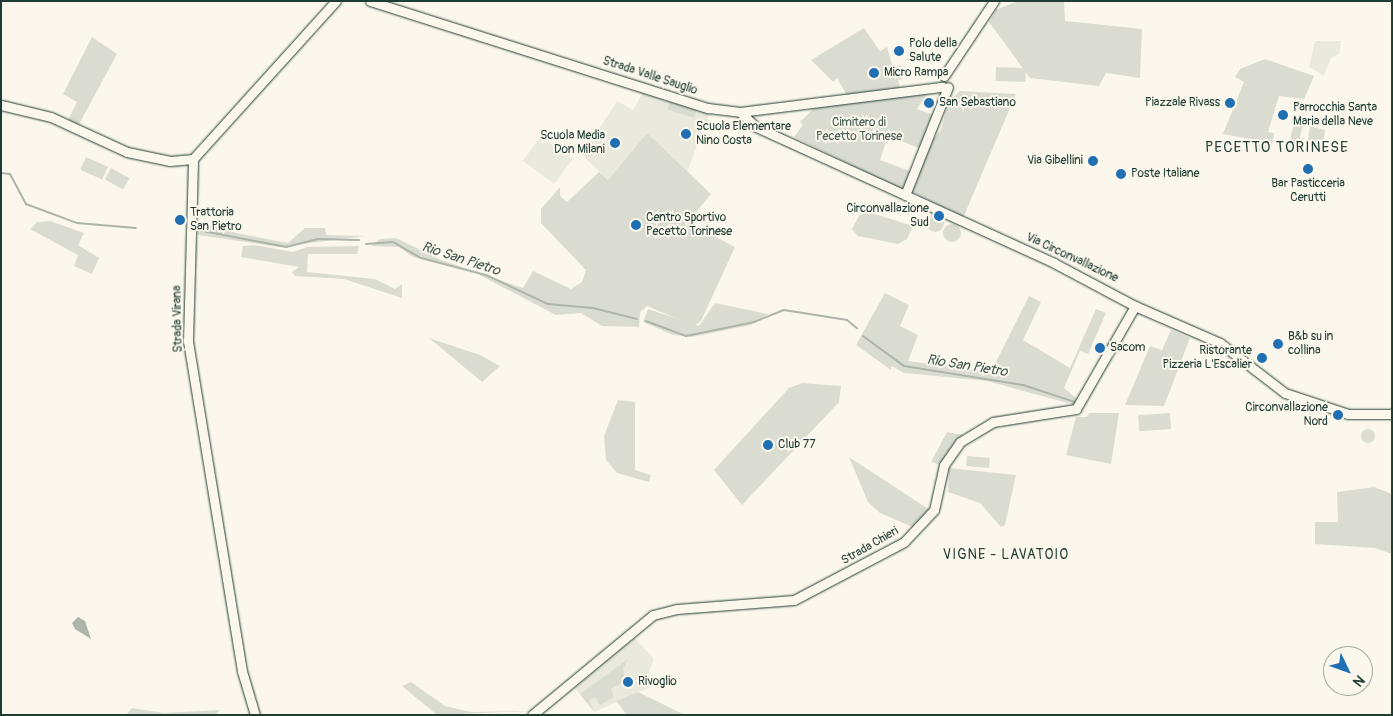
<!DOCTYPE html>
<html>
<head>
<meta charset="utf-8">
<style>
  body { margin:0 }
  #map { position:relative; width:1393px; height:716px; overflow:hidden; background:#fbf7ec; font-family:Pangolin,sans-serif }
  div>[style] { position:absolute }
  .built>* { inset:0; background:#eae9de; transform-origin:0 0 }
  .green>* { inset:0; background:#dbdcd1; transform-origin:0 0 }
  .round { border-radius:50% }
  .water>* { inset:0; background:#adb4aa }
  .stream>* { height:2px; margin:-1px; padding:0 1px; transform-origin:1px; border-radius:1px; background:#adb4aa }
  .roads { filter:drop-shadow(0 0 1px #1f3d34) drop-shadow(0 0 1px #1f3d34) }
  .tertiary>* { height:9px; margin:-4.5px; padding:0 4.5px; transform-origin:4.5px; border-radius:4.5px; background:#fbf7ec }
  .secondary>* { height:9px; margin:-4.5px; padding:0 4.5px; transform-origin:4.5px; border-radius:4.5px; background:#fbf7ec }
  .dots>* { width:14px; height:14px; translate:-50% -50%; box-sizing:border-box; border:2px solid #fbf7ec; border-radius:50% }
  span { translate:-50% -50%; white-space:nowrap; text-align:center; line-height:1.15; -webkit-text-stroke:4px #fbf7ec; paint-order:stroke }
  .poi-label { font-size:12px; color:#1f3d34 }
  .left { translate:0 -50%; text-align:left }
  .right { translate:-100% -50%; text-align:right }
  .street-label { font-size:12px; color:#1f3d34 }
  .park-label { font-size:12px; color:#455d53 }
  .water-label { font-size:14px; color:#425b52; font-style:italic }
  .neighbourhood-label { font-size:14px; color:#1f3d34; letter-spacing:1px }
  .quarter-label { font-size:15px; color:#1f3d34; letter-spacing:1px }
  .frame { position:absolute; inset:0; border:2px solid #1f3d34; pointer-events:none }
  .north { position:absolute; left:1323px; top:646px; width:50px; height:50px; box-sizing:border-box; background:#fbf7ec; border:1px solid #a3ada2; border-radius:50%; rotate:132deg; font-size:14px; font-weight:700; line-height:20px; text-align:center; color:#1f3d34 }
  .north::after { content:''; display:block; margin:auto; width:18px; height:22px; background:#1f6fb2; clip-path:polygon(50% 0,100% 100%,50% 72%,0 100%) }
</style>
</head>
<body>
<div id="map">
  <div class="built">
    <div style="clip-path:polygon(1315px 41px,1341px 41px,1339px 54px,1331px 58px,1324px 76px,1309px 67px)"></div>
    <div style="clip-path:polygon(643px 92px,710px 113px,686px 174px,647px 133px,608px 180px,582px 155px,617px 101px,633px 110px)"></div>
    <div style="left:541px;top:136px;width:39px;height:31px;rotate:36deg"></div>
    <div style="clip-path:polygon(633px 636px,654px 659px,647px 677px,657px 684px,594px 712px,573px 686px)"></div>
  </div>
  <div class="green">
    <div style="clip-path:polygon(1018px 1px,1064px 1px,1065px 21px,1142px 29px,1140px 78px,1106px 73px,1099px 86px,1030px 78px,989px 22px,996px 10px)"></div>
    <div style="clip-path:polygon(864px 28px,880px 51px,887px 47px,893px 67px,905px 65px,902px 79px,898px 80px,900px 88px,848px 97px,837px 78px,833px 82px,811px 60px)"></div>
    <div style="clip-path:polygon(92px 37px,117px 54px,78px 126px,68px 120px,77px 102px,63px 94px)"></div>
    <div style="clip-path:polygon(1265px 59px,1314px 76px,1304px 99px,1279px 96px,1268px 132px,1274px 133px,1272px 145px,1258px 152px,1255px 140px,1223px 134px,1244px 82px,1235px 77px,1240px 69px)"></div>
    <div style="left:996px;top:67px;width:30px;height:14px;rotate:2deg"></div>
    <div style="clip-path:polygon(960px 91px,1016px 94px,963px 218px,911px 191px,930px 143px,941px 130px,948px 102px)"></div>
    <div style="clip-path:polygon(928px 93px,917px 109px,934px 115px,922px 149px,888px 136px,880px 160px,910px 171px,916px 163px,904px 191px,794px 137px,803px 125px,800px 122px,814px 108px)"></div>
    <div style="left:670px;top:101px;width:28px;height:9px;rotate:17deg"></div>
    <div style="left:1294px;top:123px;width:9px;height:21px;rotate:13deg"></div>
    <div style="clip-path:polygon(1310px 126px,1325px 130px,1324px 139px,1307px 148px)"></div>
    <div style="clip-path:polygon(647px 133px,711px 194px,688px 222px,735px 247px,701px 321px,694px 326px,647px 306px,640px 312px,639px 327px,602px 326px,581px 313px,556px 315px,472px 271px,413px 257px,399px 247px,371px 246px,380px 239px,396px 238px,441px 260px,523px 288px,533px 271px,571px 289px,582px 282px,586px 270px,541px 223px,541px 209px,560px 187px,560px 196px,567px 202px,599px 172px,608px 180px)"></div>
    <div style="left:86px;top:157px;width:24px;height:14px;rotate:24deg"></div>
    <div style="left:111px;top:168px;width:21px;height:13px;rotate:29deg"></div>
    <div style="clip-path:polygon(862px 210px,913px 226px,907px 239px,898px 244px,858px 236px,852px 229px)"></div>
    <div class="round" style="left:926px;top:214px;width:18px;height:18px"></div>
    <div style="clip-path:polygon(50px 221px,84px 233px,78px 245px,99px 258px,92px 274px,74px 266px,78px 255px,30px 229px,37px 222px)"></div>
    <div style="clip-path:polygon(195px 224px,225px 226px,236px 233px,288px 243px,305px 228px,325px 228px,326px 235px,365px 236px,279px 247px,198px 235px)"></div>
    <div class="round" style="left:943px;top:224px;width:18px;height:18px"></div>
    <div style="clip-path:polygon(254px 245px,293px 252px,307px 247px,359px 246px,357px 254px,308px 254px,307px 272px,375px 279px,395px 289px,402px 284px,402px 298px,344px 279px,295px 276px,292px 272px,299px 267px,241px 257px,243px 246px)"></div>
    <div style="clip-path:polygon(885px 293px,909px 305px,900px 326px,918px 335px,908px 361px,991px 372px,1029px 296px,1041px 302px,1023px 340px,1070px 368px,1096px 309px,1106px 313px,1088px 354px,1080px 351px,1064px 388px,1078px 400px,1075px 405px,987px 381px,904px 373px,892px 366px,891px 370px,856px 345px)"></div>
    <div style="clip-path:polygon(715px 303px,768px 314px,751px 325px,692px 337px,673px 335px,643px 322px,648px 309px,699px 326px)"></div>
    <div style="clip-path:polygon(1171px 330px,1190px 338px,1164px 406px,1125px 405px,1150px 346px,1162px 350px)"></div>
    <div style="clip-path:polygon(429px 338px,480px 355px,500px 366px,482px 382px)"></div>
    <div style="clip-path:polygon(802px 383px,841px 386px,839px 402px,742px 505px,714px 470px,789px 388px)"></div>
    <div style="clip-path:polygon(618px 400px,635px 402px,635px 470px,651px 475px,649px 482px,617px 473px,606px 460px,604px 436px)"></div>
    <div style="clip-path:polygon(1089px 413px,1119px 413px,1111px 464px,1066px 455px,1076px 417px,1087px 417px)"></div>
    <div style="left:1170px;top:413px;width:16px;height:32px;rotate:86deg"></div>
    <div class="round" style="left:1361px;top:429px;width:14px;height:14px"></div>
    <div style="clip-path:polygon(947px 432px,963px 435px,940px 465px,931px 462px)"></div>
    <div style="left:967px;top:456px;width:23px;height:10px;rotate:5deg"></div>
    <div style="clip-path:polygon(849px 457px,930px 510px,915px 528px,880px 513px,868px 502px)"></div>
    <div style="clip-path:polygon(949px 468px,1016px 475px,1005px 525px,1001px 527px,980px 503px,948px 492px)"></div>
    <div style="clip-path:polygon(1374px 487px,1392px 494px,1392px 554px,1375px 548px,1315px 544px,1315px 522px,1338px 522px,1337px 492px)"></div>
    <div style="clip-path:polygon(628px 659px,623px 669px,625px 681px,611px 689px,614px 697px,600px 705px,595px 697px,589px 700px,594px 712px,580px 694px)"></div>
    <div style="clip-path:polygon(411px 682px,445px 706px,471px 712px,529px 711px,437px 715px,402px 686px)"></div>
    <div style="clip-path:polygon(638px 692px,685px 715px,627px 715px,616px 701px)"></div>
    <div style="clip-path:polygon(132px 708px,164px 713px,220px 710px,215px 715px,126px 715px)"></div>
  </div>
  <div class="water">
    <div style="clip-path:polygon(78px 617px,85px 621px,91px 639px,75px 629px,72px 623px)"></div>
  </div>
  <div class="stream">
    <div style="left:1px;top:173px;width:9px;rotate:6deg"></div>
    <div style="left:10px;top:174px;width:34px;rotate:62deg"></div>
    <div style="left:26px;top:204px;width:54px;rotate:20.4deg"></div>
    <div style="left:77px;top:223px;width:59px;rotate:4.8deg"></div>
    <div style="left:198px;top:230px;width:90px;rotate:10.9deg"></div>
    <div style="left:286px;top:247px;width:33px;rotate:-14deg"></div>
    <div style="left:318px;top:239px;width:41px;rotate:1.4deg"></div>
    <div style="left:366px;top:244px;width:27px;rotate:-4deg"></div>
    <div style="left:393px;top:242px;width:32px;rotate:30deg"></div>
    <div style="left:421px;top:258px;width:67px;rotate:14.7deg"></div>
    <div style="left:486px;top:275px;width:68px;rotate:25.1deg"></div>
    <div style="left:548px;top:304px;width:45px;rotate:5.1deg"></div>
    <div style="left:593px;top:308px;width:45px;rotate:14deg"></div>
    <div style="left:646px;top:321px;width:43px;rotate:20.6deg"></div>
    <div style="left:686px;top:336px;width:69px;rotate:-11.6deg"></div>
    <div style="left:754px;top:322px;width:32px;rotate:-22deg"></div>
    <div style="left:784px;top:310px;width:64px;rotate:9deg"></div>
    <div style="left:847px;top:320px;width:13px;rotate:39deg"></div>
    <div style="left:863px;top:336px;width:51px;rotate:36.2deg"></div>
    <div style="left:904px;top:366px;width:121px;rotate:9.1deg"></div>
    <div style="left:1023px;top:385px;width:55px;rotate:18.1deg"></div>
  </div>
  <div class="roads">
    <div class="tertiary">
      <div style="left:370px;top:1px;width:355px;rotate:17.6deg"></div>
      <div style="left:708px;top:108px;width:32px;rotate:7deg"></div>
      <div style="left:740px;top:112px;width:204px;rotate:-7.1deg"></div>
      <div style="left:944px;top:76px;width:90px;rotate:-56.3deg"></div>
      <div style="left:1px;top:105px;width:51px;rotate:13.5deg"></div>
      <div style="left:51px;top:117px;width:84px;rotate:24.7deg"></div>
      <div style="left:127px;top:152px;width:44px;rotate:11.8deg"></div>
      <div style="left:170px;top:161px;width:23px;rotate:-5deg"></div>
      <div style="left:740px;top:112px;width:22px;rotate:43deg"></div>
      <div style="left:756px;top:127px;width:328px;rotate:24.5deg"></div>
      <div style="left:1054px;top:263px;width:92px;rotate:28deg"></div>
      <div style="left:905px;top:195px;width:116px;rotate:-68.3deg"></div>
      <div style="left:255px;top:715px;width:46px;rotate:-106.5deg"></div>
      <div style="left:242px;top:671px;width:334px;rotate:-99.3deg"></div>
      <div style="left:188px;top:341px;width:182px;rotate:-88.4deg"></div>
      <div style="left:193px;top:159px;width:213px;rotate:-47.9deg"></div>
    </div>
    <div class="secondary">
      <div style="left:532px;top:715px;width:157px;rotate:-39.6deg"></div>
      <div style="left:653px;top:615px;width:25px;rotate:-14deg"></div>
      <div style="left:677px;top:609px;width:117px;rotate:-4.4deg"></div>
      <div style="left:794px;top:600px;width:124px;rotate:-27.8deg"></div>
      <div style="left:904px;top:542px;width:44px;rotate:-46.8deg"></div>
      <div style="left:934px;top:510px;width:46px;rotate:-77.5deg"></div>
      <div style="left:944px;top:465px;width:28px;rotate:-55deg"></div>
      <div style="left:960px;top:442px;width:39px;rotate:-31deg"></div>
      <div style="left:993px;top:422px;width:84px;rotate:-8.9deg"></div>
      <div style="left:1076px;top:409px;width:119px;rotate:-60.2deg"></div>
      <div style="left:1135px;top:306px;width:93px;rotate:23.5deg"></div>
      <div style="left:1220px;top:343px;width:82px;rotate:37.6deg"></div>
      <div style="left:1285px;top:393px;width:66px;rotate:18.4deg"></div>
      <div style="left:1348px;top:414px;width:44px"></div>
    </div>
  </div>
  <div class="dots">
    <div style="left:899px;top:51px;background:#1f6fb2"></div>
    <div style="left:874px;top:73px;background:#1f6fb2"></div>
    <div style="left:929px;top:103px;background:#1f6fb2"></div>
    <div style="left:1230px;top:103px;background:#1f6fb2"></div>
    <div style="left:1283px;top:115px;background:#1f6fb2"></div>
    <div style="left:686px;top:134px;background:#1f6fb2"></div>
    <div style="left:615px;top:143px;background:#1f6fb2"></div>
    <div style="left:1093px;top:161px;background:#1f6fb2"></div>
    <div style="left:1308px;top:169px;background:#1f6fb2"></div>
    <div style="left:1121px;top:174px;background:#1f6fb2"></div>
    <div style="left:939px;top:216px;background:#1f6fb2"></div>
    <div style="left:180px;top:220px;background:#1f6fb2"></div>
    <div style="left:636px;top:225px;background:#1f6fb2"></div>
    <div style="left:1278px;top:344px;background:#1f6fb2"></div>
    <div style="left:1100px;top:348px;background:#1f6fb2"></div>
    <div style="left:1262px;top:358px;background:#1f6fb2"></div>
    <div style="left:1338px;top:415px;background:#1f6fb2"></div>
    <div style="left:768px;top:445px;background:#1f6fb2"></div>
    <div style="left:628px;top:682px;background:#1f6fb2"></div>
  </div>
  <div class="poi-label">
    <span class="left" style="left:909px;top:51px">Polo della<br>Salute</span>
    <span class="left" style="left:884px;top:73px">Micro Rampa</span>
    <span class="left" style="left:939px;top:103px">San Sebastiano</span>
    <span class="right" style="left:1220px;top:103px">Piazzale Rivass</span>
    <span class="left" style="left:1293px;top:115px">Parrocchia Santa<br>Maria della Neve</span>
    <span class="left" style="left:696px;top:134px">Scuola Elementare<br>Nino Costa</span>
    <span class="right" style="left:605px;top:143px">Scuola Media<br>Don Milani</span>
    <span class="right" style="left:1083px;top:161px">Via Gibellini</span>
    <span class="left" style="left:1131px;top:174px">Poste Italiane</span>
    <span style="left:1308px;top:191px">Bar Pasticceria<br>Cerutti</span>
    <span class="right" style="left:929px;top:216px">Circonvallazione<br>Sud</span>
    <span class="left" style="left:190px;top:220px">Trattoria<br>San Pietro</span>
    <span class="left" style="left:646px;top:225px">Centro Sportivo<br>Pecetto Torinese</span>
    <span class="left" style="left:1288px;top:344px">B&amp;b su in<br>collina</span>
    <span class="left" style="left:1110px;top:348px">Sacom</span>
    <span class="right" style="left:1252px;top:358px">Ristorante<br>Pizzeria L'Escalier</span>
    <span class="right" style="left:1328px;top:415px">Circonvallazione<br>Nord</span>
    <span class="left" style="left:778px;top:445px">Club 77</span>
    <span class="left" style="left:638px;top:682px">Rivoglio</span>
  </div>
  <div class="street-label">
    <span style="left:650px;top:76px;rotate:18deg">Strada Valle Sauglio</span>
    <span style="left:1072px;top:258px;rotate:25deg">Via Circonvallazione</span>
    <span style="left:178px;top:319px;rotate:-91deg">Strada Virana</span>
    <span style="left:870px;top:546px;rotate:-30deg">Strada Chieri</span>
  </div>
  <div class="park-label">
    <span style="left:859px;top:130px">Cimitero di<br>Pecetto Torinese</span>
  </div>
  <div class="water-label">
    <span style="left:461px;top:259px;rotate:18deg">Rio San Pietro</span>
    <span style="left:967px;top:366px;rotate:9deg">Rio San Pietro</span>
  </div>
  <div class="neighbourhood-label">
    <span style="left:1006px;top:555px">VIGNE - LAVATOIO</span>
  </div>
  <div class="quarter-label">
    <span style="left:1277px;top:148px">PECETTO TORINESE</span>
  </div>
  <div class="frame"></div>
  <div class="north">N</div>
</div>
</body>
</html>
